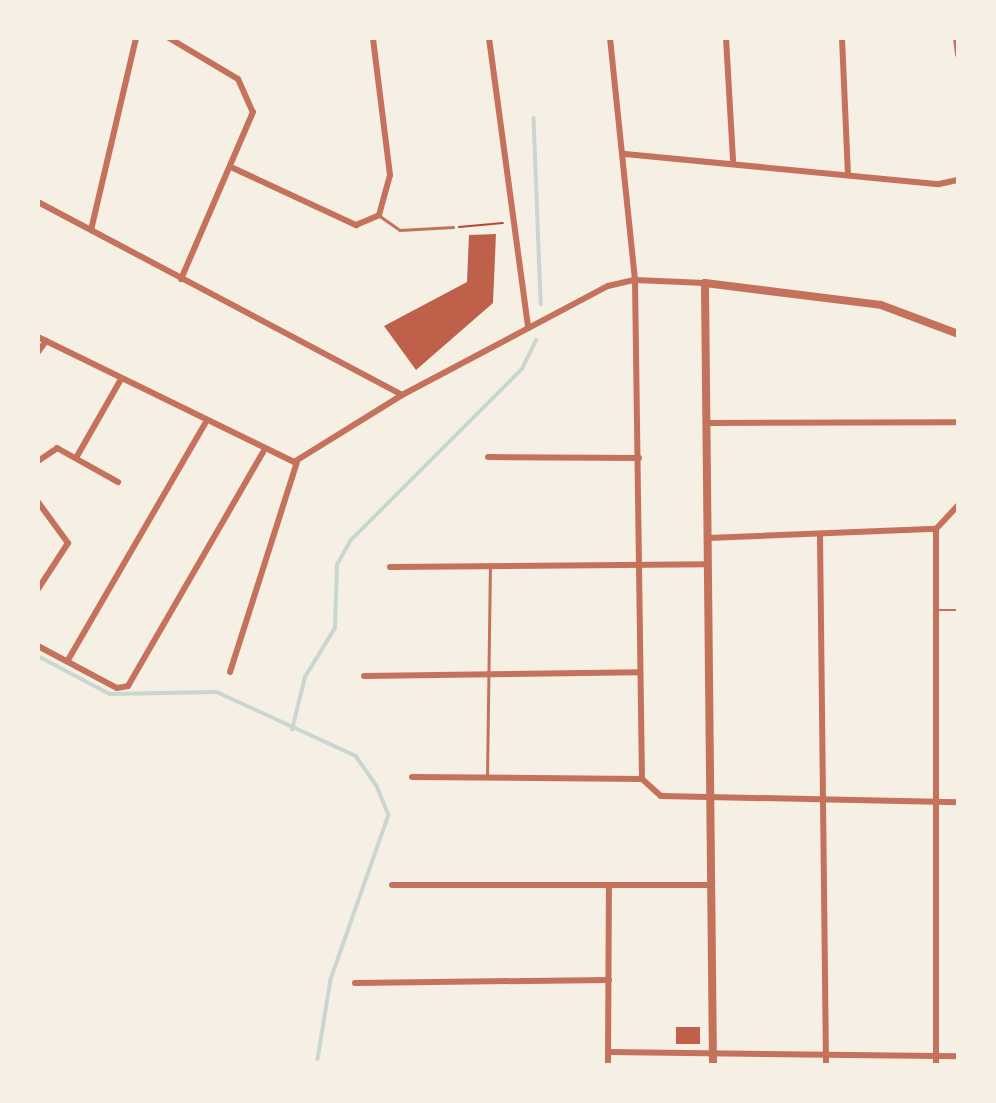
<!DOCTYPE html>
<html>
<head>
<meta charset="utf-8">
<style>
  body { margin:0 }
  #map { position:relative; width:996px; height:1103px; overflow:hidden; background:#f6efe4; font-family:"Asap Condensed",sans-serif }
  div>[style] { position:absolute }
  .stream>* { height:3.5px; margin:-1.75px; padding:0 1.75px; transform-origin:1.75px; border-radius:1.75px; background:#c9d6d2 }
  .building>* { inset:0; background:#bf614a; transform-origin:0 0 }
  .path>* { height:2px; margin:-1px; padding:0 1px; transform-origin:1px; border-radius:1px; background:#b5482f }
  .service>* { height:2.5px; margin:-1.25px; padding:0 1.25px; transform-origin:1.25px; border-radius:1.25px; background:#c5725c }
  .minor>* { height:6px; margin:-3px; padding:0 3px; transform-origin:3px; border-radius:3px; background:#c5725c }
  .tertiary>* { height:8px; margin:-4px; padding:0 4px; transform-origin:4px; border-radius:4px; background:#c5725c }
  span { translate:-50% -50%; white-space:nowrap; text-align:center; line-height:1.15; -webkit-text-stroke:6px #f6efe4; paint-order:stroke }
  .frame { position:absolute; inset:0; border:40px solid #f6efe4; pointer-events:none }
</style>
</head>
<body>
<div id="map">
  <div class="stream">
    <div style="left:534px;top:118px;width:186px;rotate:87.8deg"></div>
    <div style="left:38px;top:656px;width:81px;rotate:27.8deg"></div>
    <div style="left:110px;top:694px;width:107px;rotate:-1.1deg"></div>
    <div style="left:217px;top:692px;width:153px;rotate:24.7deg"></div>
    <div style="left:356px;top:756px;width:37px;rotate:55deg"></div>
    <div style="left:377px;top:786px;width:31px;rotate:68deg"></div>
    <div style="left:389px;top:815px;width:175px;rotate:109.4deg"></div>
    <div style="left:331px;top:980px;width:80px;rotate:99.3deg"></div>
    <div style="left:292px;top:730px;width:55px;rotate:-76.2deg"></div>
    <div style="left:305px;top:677px;width:57px;rotate:-58.5deg"></div>
    <div style="left:335px;top:628px;width:63px;rotate:-88.2deg"></div>
    <div style="left:337px;top:565px;width:29px;rotate:-61deg"></div>
    <div style="left:351px;top:540px;width:242px;rotate:-45deg"></div>
    <div style="left:522px;top:369px;width:32px;rotate:-64deg"></div>
  </div>
  <div class="building">
    <div style="clip-path:polygon(496px 234px,493px 303px,416px 370px,384px 326px,467px 282px,469px 235px)"></div>
    <div style="left:700px;top:1027px;width:17px;height:24px;rotate:90deg"></div>
  </div>
  <div class="path">
    <div style="left:459px;top:227px;width:44px;rotate:-5.2deg"></div>
  </div>
  <div class="service">
    <div style="left:380px;top:216px;width:24px;rotate:35deg"></div>
    <div style="left:400px;top:230px;width:53px;rotate:-3.2deg"></div>
    <div style="left:937px;top:610px;width:21px"></div>
    <div style="left:487px;top:778px;width:210px;rotate:-89.2deg"></div>
  </div>
  <div class="minor">
    <div style="left:169px;top:38px;width:80px;rotate:30.7deg"></div>
    <div style="left:238px;top:79px;width:36px;rotate:66deg"></div>
    <div style="left:253px;top:112px;width:182px;rotate:113.3deg"></div>
    <div style="left:489px;top:38px;width:290px;rotate:82.3deg"></div>
    <div style="left:610px;top:38px;width:243px;rotate:84.1deg"></div>
    <div style="left:635px;top:280px;width:499px;rotate:89.2deg"></div>
    <div style="left:726px;top:38px;width:122px;rotate:86.7deg"></div>
    <div style="left:842px;top:38px;width:136px;rotate:87.5deg"></div>
    <div style="left:956px;top:38px;width:17px;rotate:83deg"></div>
    <div style="left:625px;top:154px;width:315px;rotate:5.5deg"></div>
    <div style="left:939px;top:184px;width:19px;rotate:-12deg"></div>
    <div style="left:233px;top:168px;width:136px;rotate:24.9deg"></div>
    <div style="left:356px;top:225px;width:25px;rotate:-23deg"></div>
    <div style="left:379px;top:215px;width:41px;rotate:-74.6deg"></div>
    <div style="left:390px;top:175px;width:138px;rotate:-97.1deg"></div>
    <div style="left:38px;top:202px;width:412px;rotate:27.9deg"></div>
    <div style="left:91px;top:230px;width:197px;rotate:-76.8deg"></div>
    <div style="left:38px;top:337px;width:285px;rotate:26deg"></div>
    <div style="left:294px;top:462px;width:127px;rotate:-31.8deg"></div>
    <div style="left:402px;top:395px;width:233px;rotate:-27.9deg"></div>
    <div style="left:608px;top:286px;width:28px;rotate:-13deg"></div>
    <div style="left:635px;top:280px;width:70px;rotate:2.5deg"></div>
    <div style="left:38px;top:352px;width:14px;rotate:-54deg"></div>
    <div style="left:709px;top:423px;width:249px;rotate:-0.2deg"></div>
    <div style="left:488px;top:457px;width:151px;rotate:0.4deg"></div>
    <div style="left:76px;top:458px;width:89px;rotate:-60.3deg"></div>
    <div style="left:38px;top:461px;width:23px;rotate:-34deg"></div>
    <div style="left:57px;top:448px;width:70px;rotate:29.1deg"></div>
    <div style="left:38px;top:502px;width:51px;rotate:53.8deg"></div>
    <div style="left:68px;top:543px;width:55px;rotate:123.1deg"></div>
    <div style="left:820px;top:535px;width:529px;rotate:89.35deg"></div>
    <div style="left:708px;top:538px;width:228px;rotate:-2.3deg"></div>
    <div style="left:390px;top:567px;width:318px;rotate:-0.5deg"></div>
    <div style="left:38px;top:646px;width:89px;rotate:28deg"></div>
    <div style="left:117px;top:688px;width:11px;rotate:-10deg"></div>
    <div style="left:128px;top:686px;width:270px;rotate:-60deg"></div>
    <div style="left:68px;top:660px;width:273px;rotate:-59.9deg"></div>
    <div style="left:230px;top:672px;width:220px;rotate:-72.3deg"></div>
    <div style="left:364px;top:676px;width:276px;rotate:-0.8deg"></div>
    <div style="left:412px;top:777px;width:230px;rotate:0.5deg"></div>
    <div style="left:642px;top:779px;width:25px;rotate:42deg"></div>
    <div style="left:661px;top:796px;width:297px;rotate:1.2deg"></div>
    <div style="left:392px;top:885px;width:319px"></div>
    <div style="left:355px;top:983px;width:254px;rotate:-0.7deg"></div>
    <div style="left:608px;top:1052px;width:350px;rotate:0.7deg"></div>
    <div style="left:608px;top:1064px;width:178px;rotate:-89.7deg"></div>
    <div style="left:936px;top:1064px;width:535px;rotate:-90deg"></div>
    <div style="left:936px;top:529px;width:33px;rotate:-47deg"></div>
  </div>
  <div class="tertiary">
    <div style="left:713px;top:1064px;width:781px;rotate:-90.59deg"></div>
    <div style="left:705px;top:283px;width:177px;rotate:7.1deg"></div>
    <div style="left:881px;top:305px;width:82px;rotate:20.6deg"></div>
  </div>
  <div class="frame"></div>
</div>
</body>
</html>
